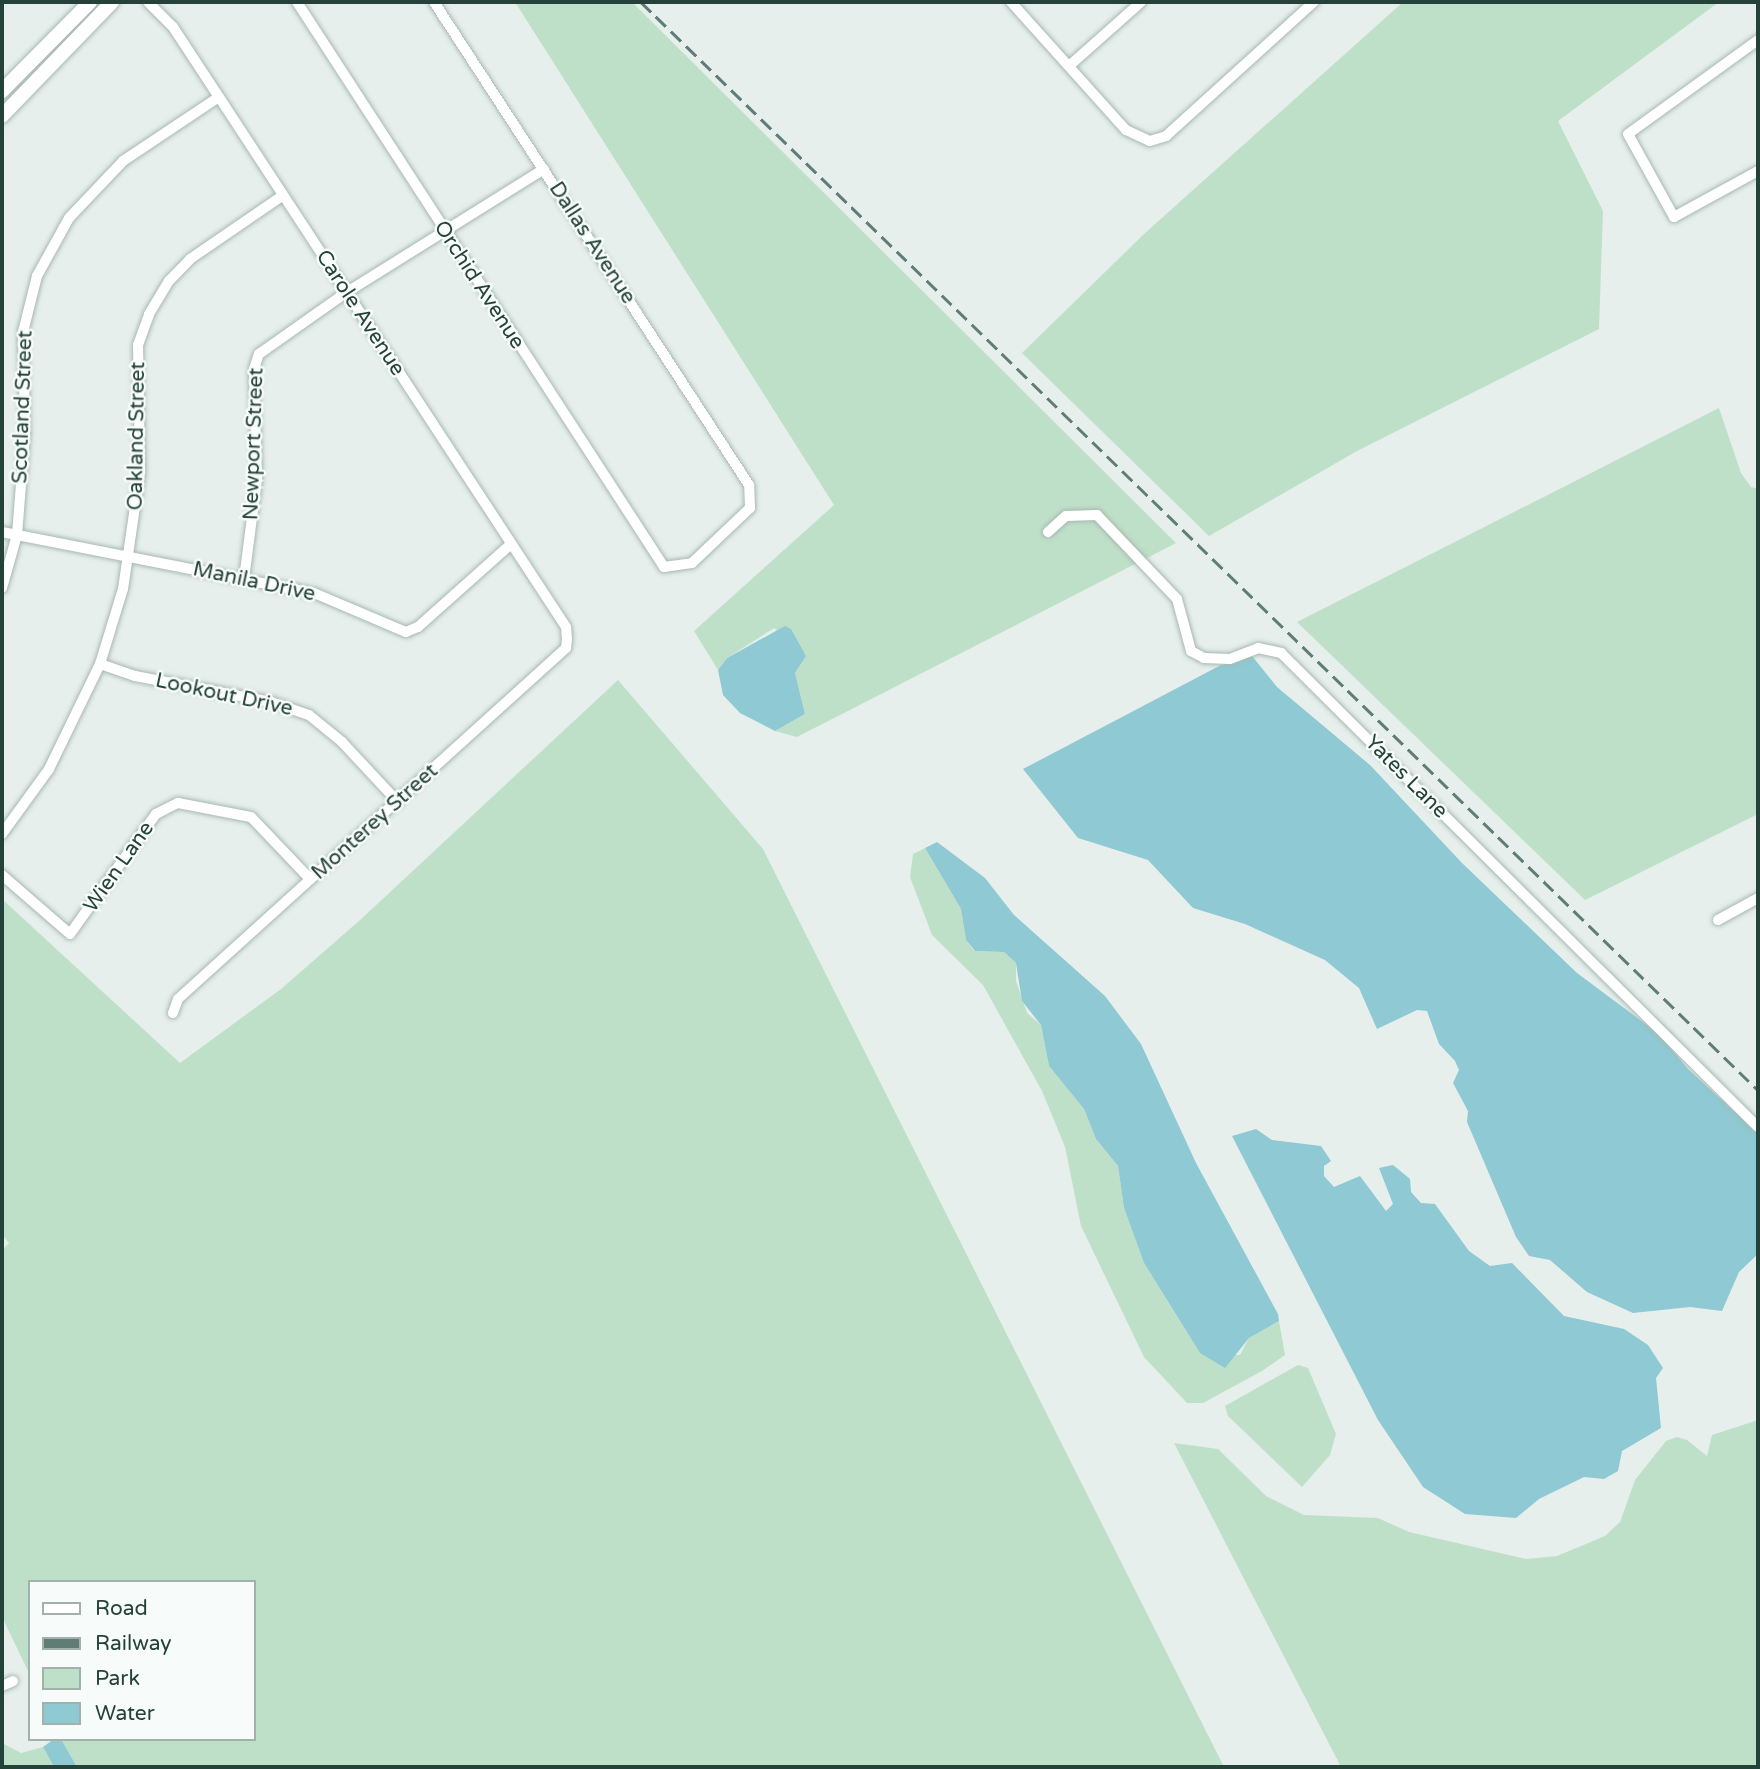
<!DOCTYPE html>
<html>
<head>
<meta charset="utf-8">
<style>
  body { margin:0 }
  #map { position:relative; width:1760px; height:1769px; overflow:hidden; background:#e6efeb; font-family:"Varela Round",sans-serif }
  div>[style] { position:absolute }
  .green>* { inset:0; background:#bfe0c8 }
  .water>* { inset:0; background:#8ec9d4 }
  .roads { filter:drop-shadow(0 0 2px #a8b8b2) drop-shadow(0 0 2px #a8b8b2) }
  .minor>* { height:10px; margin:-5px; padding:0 5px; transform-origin:5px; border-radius:5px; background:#fff }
  .secondary>* { height:14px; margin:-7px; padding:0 7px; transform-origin:7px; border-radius:7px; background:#fff }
  .rail>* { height:2.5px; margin-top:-1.25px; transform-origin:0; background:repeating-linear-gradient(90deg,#5f7d75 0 14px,transparent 0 21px) }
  span { translate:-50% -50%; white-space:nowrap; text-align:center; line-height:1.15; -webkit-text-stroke:5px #f7fbf9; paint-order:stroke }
  .street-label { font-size:21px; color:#24423a }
  .frame { position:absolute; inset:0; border:4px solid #24423a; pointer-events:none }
  .legend { position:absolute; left:28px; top:1580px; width:228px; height:161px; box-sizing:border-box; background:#f7fbf9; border:2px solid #a3b1ad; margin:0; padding:9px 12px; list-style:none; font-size:21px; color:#24423a }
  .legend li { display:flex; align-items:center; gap:14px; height:35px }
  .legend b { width:35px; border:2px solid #a3b1ad }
</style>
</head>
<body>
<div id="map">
  <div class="green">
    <div style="clip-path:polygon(515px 2px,632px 2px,1176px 543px,1145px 559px,1100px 512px,1063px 512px,1042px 531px,1048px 539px,1068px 520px,1096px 520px,1137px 563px,797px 737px,775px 731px,805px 714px,795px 673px,806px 655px,774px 628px,727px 658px,718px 670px,694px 631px,834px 505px)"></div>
    <div style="clip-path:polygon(1403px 2px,1719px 2px,1558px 121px,1603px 211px,1599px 329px,1357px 451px,1209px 536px,1022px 353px,1144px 234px)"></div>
    <div style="clip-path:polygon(1719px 408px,1741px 473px,1751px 487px,1758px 489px,1758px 814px,1585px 900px,1297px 622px)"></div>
    <div style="clip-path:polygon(618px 680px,763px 849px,1224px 1767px,77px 1767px,61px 1739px,254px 1739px,254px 1582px,30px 1582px,30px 1675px,2px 1617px,2px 1250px,9px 1243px,2px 1235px,2px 899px,180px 1063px,281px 989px,359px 921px)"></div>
    <div style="clip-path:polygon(925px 848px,961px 909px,966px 940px,974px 951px,1004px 952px,1016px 963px,1016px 981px,1027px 1013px,1041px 1025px,1049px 1066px,1084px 1109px,1096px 1139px,1118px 1166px,1124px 1208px,1144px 1263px,1200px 1353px,1240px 1355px,1249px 1338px,1279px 1321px,1285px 1355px,1262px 1371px,1203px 1403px,1187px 1403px,1144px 1357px,1081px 1226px,1065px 1147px,1042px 1091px,983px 985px,932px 935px,910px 877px,913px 854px)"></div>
    <div style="clip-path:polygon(1298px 1365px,1308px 1368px,1336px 1434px,1330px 1455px,1302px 1487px,1228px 1416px,1225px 1406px)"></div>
    <div style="clip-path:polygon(1758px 1420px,1758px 1767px,1341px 1767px,1174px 1443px,1218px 1449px,1266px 1496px,1304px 1515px,1378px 1518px,1409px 1532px,1526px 1559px,1557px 1556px,1605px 1536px,1620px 1522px,1635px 1480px,1666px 1441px,1677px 1437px,1687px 1440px,1707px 1456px,1712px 1435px)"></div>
    <div style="clip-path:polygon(2px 1743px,21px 1753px,43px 1747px,54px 1767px,2px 1767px)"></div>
  </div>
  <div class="water">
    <div style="clip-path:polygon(785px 626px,791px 629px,806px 656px,795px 673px,805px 714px,775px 731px,740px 713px,723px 695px,718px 670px,727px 658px)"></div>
    <div style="clip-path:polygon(1252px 656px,1277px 687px,1370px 765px,1462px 863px,1577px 973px,1659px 1034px,1688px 1069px,1758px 1133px,1758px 1254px,1739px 1272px,1722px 1311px,1690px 1307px,1633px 1313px,1587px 1292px,1550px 1260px,1529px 1256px,1516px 1237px,1467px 1122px,1468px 1111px,1453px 1083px,1459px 1070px,1455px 1061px,1439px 1044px,1427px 1011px,1417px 1010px,1377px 1029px,1359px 988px,1325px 960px,1245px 924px,1193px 908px,1148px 860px,1078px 838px,1023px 769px,1221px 665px)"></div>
    <div style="clip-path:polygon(937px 842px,985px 878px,1014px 915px,1105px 996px,1141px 1044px,1196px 1163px,1278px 1314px,1279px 1321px,1249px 1338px,1225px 1368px,1200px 1353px,1144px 1263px,1124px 1208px,1118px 1166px,1096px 1139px,1084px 1109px,1049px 1066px,1041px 1025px,1022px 1001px,1016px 963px,1004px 952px,975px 951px,966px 940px,961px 909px,925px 848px)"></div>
    <div style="clip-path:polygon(1256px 1129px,1272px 1140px,1321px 1146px,1331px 1161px,1324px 1166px,1324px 1176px,1334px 1187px,1360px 1176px,1386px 1211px,1393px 1204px,1379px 1168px,1393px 1165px,1410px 1179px,1411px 1192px,1421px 1203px,1435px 1204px,1469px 1251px,1490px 1266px,1512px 1263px,1564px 1316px,1624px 1329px,1648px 1345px,1663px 1368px,1656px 1378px,1661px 1428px,1622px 1451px,1618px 1471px,1604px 1479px,1584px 1477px,1539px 1499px,1516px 1518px,1465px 1514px,1423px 1487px,1378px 1420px,1232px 1136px)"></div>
    <div style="clip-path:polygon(54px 1739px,61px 1739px,77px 1767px,54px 1767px,43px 1747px)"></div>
  </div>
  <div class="roads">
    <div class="minor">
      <div style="left:148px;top:2px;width:35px;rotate:45deg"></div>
      <div style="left:173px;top:27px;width:84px;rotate:56.7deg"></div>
      <div style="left:219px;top:97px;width:633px;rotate:56.79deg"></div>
      <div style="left:566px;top:627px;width:12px;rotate:85deg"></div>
      <div style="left:567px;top:639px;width:9px;rotate:96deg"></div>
      <div style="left:566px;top:648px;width:523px;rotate:137.87deg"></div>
      <div style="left:178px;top:999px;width:15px;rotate:110deg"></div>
      <div style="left:297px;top:2px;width:674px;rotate:56.99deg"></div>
      <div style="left:664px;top:567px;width:28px;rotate:-8deg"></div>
      <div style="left:692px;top:563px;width:80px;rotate:-43.5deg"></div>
      <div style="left:750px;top:508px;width:23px;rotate:-92deg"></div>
      <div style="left:749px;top:485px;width:577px;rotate:-123.11deg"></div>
      <div style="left:1011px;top:2px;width:172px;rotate:48.1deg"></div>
      <div style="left:1126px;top:130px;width:26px;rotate:25deg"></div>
      <div style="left:1150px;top:141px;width:17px;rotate:-17deg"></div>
      <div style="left:1166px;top:136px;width:200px;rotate:-42.2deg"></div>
      <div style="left:1758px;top:40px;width:160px;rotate:144.1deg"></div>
      <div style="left:1628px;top:134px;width:95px;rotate:61deg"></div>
      <div style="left:1674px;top:217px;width:96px;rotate:-28.7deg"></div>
      <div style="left:1069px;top:66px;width:96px;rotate:-41.6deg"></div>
      <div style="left:2px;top:532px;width:318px;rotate:11.1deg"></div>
      <div style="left:314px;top:593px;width:100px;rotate:23deg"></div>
      <div style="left:406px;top:632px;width:13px;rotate:-23deg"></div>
      <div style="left:418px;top:627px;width:125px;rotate:-41.7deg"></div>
      <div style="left:1048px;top:532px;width:24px;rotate:-42deg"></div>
      <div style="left:1066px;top:516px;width:31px;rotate:-2deg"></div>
      <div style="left:1097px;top:515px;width:116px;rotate:46.4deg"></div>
      <div style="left:1177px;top:599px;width:54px;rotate:74.9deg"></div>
      <div style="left:1191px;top:651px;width:15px;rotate:28deg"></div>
      <div style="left:1204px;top:658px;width:26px;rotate:2deg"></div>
      <div style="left:1230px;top:659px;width:30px;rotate:-21deg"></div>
      <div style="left:1258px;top:648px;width:24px;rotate:12deg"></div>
      <div style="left:1281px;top:653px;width:672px;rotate:44.82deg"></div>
      <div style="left:244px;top:579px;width:101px;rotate:-82.6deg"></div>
      <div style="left:257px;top:479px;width:110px;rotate:-91.6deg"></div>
      <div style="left:254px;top:369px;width:16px;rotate:-72deg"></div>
      <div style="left:259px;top:354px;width:108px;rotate:-35.2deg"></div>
      <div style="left:347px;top:292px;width:232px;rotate:-32deg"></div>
      <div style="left:2px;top:588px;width:55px;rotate:-74.2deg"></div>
      <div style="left:17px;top:535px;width:101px;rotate:-85.5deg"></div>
      <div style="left:25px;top:434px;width:102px;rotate:-91.1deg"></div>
      <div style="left:23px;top:332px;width:58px;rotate:-76deg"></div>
      <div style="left:37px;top:276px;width:66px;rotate:-61.1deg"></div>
      <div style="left:69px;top:218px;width:79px;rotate:-46.5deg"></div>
      <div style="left:123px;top:161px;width:115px;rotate:-33.7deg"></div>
      <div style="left:100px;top:664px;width:37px;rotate:19deg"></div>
      <div style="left:135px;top:676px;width:138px;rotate:10.8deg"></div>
      <div style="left:271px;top:702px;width:40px;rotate:18.9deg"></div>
      <div style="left:309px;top:715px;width:43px;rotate:39.3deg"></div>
      <div style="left:342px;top:742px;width:82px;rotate:47deg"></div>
      <div style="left:2px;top:834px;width:80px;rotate:-54.1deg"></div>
      <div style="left:49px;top:769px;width:117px;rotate:-64.1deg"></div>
      <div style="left:100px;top:664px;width:78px;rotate:-73deg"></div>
      <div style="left:123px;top:589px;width:118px;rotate:-81.7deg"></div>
      <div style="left:140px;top:472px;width:127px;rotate:-90.9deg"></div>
      <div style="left:138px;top:345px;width:33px;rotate:-70deg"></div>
      <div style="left:149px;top:314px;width:39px;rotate:-59deg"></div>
      <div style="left:169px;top:281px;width:30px;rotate:-46deg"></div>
      <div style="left:190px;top:259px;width:112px;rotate:-34.4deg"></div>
      <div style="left:2px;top:875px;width:90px;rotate:40.9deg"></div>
      <div style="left:70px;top:934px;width:148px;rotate:-54.4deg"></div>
      <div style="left:156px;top:814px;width:25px;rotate:-27deg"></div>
      <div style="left:178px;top:803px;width:74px;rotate:10.9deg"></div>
      <div style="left:251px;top:817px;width:86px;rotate:46.4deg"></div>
      <div style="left:1718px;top:920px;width:46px;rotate:-28.8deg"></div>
      <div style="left:2px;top:1686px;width:12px;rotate:-24deg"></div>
    </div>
    <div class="secondary">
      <div style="left:2px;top:91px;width:125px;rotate:-45.3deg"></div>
      <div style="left:2px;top:116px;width:158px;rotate:-46deg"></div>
    </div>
  </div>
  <div class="rail">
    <div style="left:641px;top:2px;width:1559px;rotate:44.25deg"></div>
  </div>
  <div class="street-label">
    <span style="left:592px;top:243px;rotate:57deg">Dallas Avenue</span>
    <span style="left:479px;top:285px;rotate:57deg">Orchid Avenue</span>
    <span style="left:360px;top:313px;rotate:57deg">Carole Avenue</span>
    <span style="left:23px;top:407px;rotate:-88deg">Scotland Street</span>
    <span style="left:137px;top:436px;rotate:-89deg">Oakland Street</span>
    <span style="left:254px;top:444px;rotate:-88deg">Newport Street</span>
    <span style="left:254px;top:582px;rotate:12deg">Manila Drive</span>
    <span style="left:224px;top:695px;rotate:12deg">Lookout Drive</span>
    <span style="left:1406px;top:777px;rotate:45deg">Yates Lane</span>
    <span style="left:375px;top:822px;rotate:-42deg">Monterey Street</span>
    <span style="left:119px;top:867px;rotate:-55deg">Wien Lane</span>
  </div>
  <div class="frame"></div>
  <ul class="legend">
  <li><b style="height:9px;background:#fff"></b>Road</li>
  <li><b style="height:9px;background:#5f7d75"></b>Railway</li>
  <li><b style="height:19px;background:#bfe0c8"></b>Park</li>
  <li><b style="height:19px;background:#8ec9d4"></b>Water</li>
  </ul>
</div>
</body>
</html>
